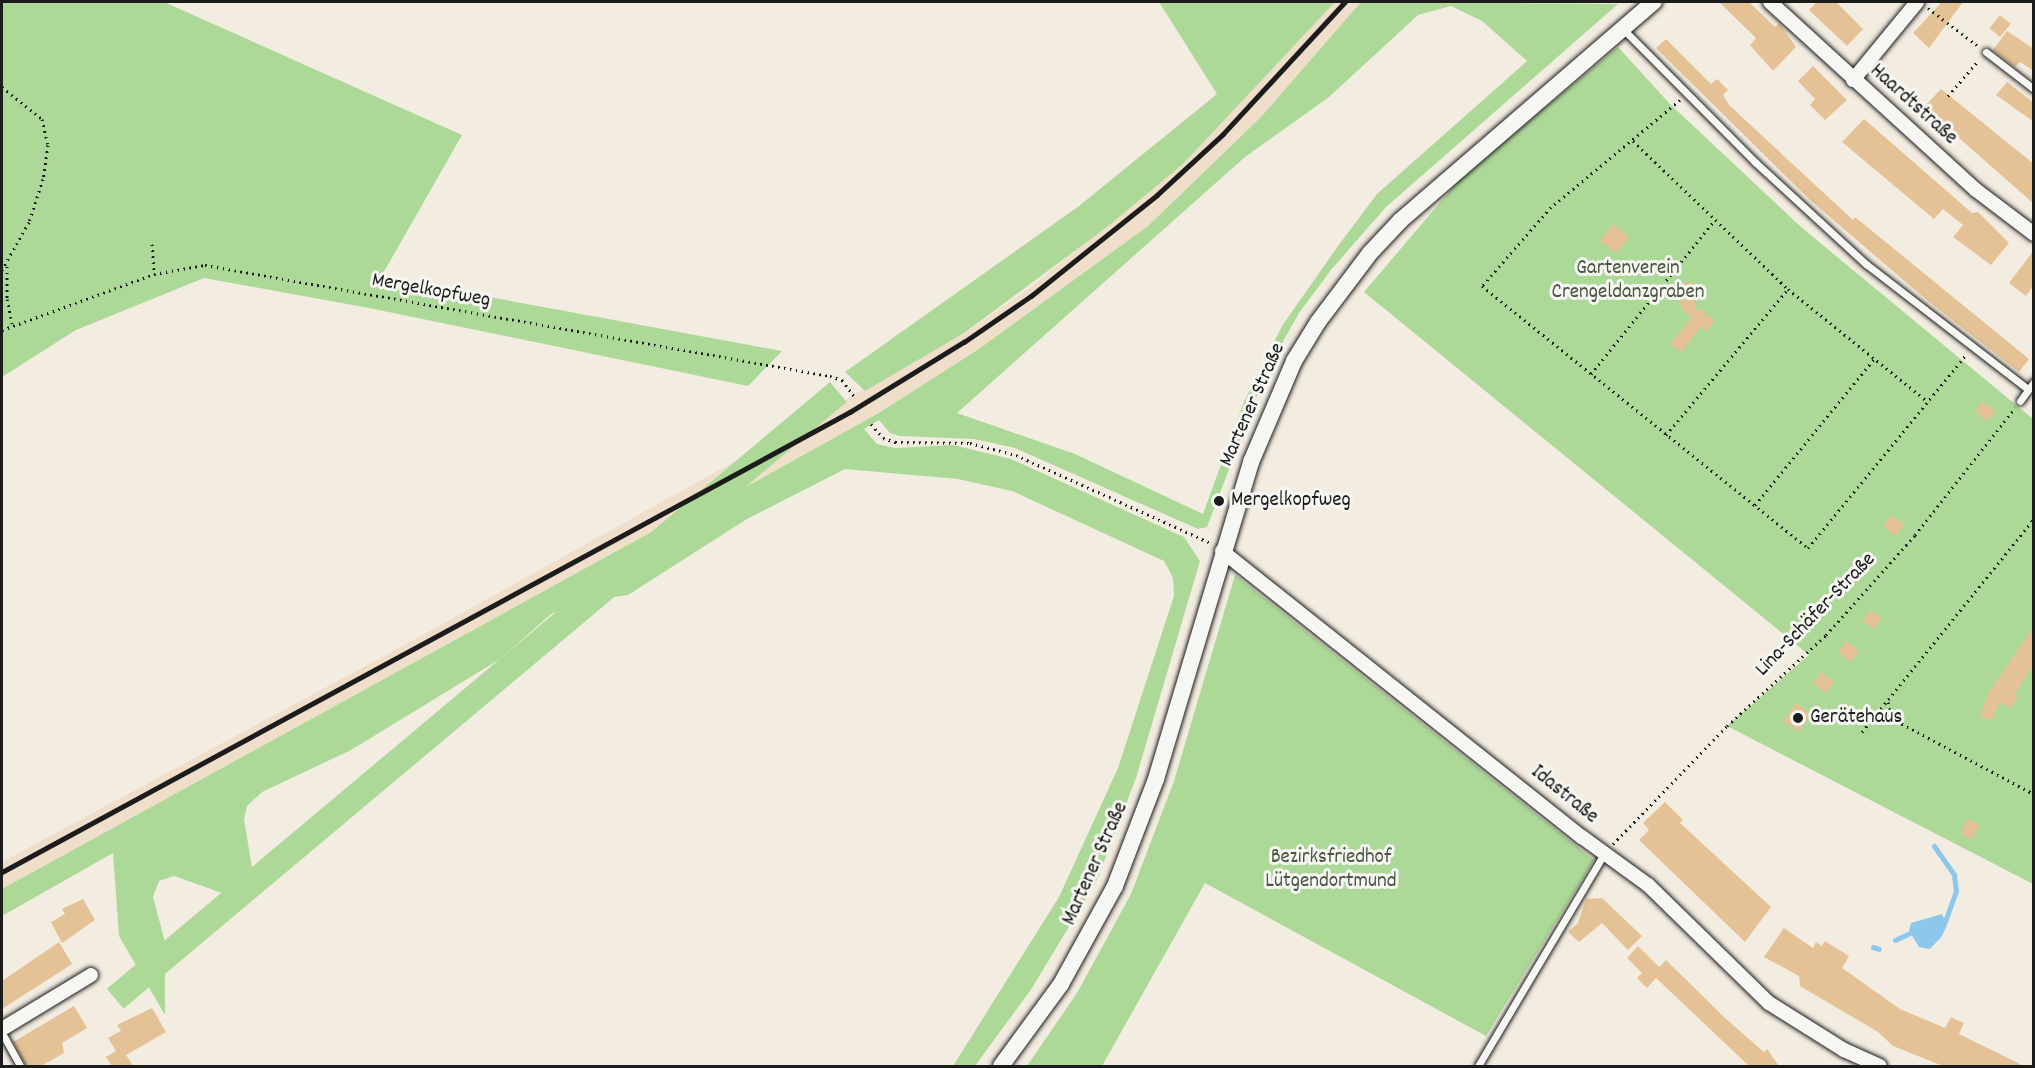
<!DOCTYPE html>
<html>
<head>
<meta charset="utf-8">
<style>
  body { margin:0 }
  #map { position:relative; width:2035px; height:1068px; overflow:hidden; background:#f3ece0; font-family:Dekko,sans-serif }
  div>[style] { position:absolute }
  .built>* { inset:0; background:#efdfca }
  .green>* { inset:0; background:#add998; transform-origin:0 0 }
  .water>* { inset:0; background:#8cc8ec }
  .stream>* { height:5px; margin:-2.5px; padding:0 2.5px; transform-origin:2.5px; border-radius:2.5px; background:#8cc8ec }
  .building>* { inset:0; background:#e5c296; transform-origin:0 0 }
  .path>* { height:3px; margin-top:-1.5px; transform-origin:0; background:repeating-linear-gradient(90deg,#1c1c1c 0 1.5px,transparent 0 6px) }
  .roads { filter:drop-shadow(0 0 2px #1c1c1c) drop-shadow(0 0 2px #1c1c1c) }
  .service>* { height:7px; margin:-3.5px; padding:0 3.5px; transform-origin:3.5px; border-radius:3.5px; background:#f6f6f2 }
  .minor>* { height:14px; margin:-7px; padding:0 7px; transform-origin:7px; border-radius:7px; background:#f6f6f2 }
  .tertiary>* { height:16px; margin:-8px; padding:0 8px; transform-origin:8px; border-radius:8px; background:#f6f6f2 }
  .rail>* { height:4.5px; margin:-2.25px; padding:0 2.25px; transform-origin:2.25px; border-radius:2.25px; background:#1c1c1c }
  .dots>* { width:16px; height:16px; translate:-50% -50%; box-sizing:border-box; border:3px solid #f6f6f2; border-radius:50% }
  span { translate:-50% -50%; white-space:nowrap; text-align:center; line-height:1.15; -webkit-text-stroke:6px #f6f6f2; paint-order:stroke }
  .street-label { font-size:21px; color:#1c1c1c }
  .park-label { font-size:21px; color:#485541 }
  .poi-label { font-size:21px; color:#1c1c1c }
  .left { translate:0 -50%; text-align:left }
  .frame { position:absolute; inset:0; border:3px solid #1c1c1c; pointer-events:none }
</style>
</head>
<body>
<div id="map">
  <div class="built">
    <div style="clip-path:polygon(1335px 2px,1361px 2px,1261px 117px,1148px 226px,979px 349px,877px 414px,753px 483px,695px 508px,2px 889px,2px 862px,419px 637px,965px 333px,1031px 287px,1184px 163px)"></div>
  </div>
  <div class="green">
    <div style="clip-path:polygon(2px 2px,164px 2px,462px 135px,381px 277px,782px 351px,748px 386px,369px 308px,204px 278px,76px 330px,2px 377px)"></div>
    <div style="clip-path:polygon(1159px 2px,1335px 2px,1184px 163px,1107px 227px,964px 333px,865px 391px,845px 372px,1079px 206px,1217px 94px)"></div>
    <div style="clip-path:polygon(evenodd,1361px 2px,1618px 4px,1386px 207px,1331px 270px,1299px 313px,1267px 370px,1207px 527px,1198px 529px,1015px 448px,974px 439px,900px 436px,890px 433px,879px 420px,864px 429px,877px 444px,895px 448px,953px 445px,1011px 459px,1184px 537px,1200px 561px,1136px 778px,1097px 880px,1032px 988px,975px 1066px,953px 1066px,1059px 897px,1118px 768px,1174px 596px,1173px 578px,1164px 561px,1012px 491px,958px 479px,845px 469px,747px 519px,628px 595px,575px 603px,551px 614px,500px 659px,351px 750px,262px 792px,247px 806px,244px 819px,254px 880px,250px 893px,239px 899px,174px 876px,159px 881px,153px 897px,165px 942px,165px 1015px,119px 936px,113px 853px,2px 916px,2px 889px,695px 508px,753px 483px,877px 414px,979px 349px,1148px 226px,1261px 117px,1361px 2px,1451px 6px,1482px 21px,1527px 61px,1377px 194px,1338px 246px,1282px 326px,1243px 404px,1203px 514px,1075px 454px,957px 413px,1245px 157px,1329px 97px,1418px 15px,1451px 6px)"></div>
    <div style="clip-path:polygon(1618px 47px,1670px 104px,1801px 227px,2033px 419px,2033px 884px,1727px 726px,1809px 655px,1364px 292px,1460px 179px)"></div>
    <div style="left:830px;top:382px;width:26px;height:944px;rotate:50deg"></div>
    <div style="clip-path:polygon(1235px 575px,1594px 860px,1486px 1036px,1205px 883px,1102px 1066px,1027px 1066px,1077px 993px,1131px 894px,1174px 781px)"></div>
  </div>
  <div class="water">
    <div style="clip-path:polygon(1942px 914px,1947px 925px,1942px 936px,1930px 949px,1919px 947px,1909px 931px,1911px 923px)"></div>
  </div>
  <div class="stream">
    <div style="left:1934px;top:846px;width:35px;rotate:55deg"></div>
    <div style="left:1954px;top:875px;width:16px;rotate:83deg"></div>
    <div style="left:1956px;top:891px;width:32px;rotate:110deg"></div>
    <div style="left:1895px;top:940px;width:17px;rotate:-25deg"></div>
    <div style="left:1873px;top:947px;width:6px;rotate:18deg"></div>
  </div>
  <div class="building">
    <div style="clip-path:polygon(1719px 2px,1749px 2px,1775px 27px,1779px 23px,1796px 47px,1773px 71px,1750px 45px,1756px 38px)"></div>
    <div style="clip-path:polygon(1817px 2px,1836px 2px,1863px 29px,1847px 46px,1809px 10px)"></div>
    <div style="clip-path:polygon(1942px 2px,1963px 2px,1929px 48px,1913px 33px)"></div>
    <div style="left:2000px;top:15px;width:14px;height:17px;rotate:39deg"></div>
    <div style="clip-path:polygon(2007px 31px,2034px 49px,2034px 71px,2020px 62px,2015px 67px,1993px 50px)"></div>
    <div style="clip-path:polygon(1666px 39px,1711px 84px,1717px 79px,1728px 90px,1723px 95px,1729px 105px,1853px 220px,1855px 217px,2029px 359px,2019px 372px,1928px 301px,1810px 200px,1656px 48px)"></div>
    <div style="clip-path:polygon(1813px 66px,1847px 100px,1825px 120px,1810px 105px,1815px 99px,1798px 81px)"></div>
    <div style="clip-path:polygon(2007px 82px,2034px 103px,2034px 122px,1996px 95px)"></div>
    <div style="clip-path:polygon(1941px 89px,2034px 164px,2034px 204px,1924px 107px)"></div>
    <div style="clip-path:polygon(1864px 119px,1972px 213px,1978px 212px,2009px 243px,1991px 265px,1953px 237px,1963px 225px,1943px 209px,1934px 219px,1842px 142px)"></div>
    <div style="left:1613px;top:224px;width:21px;height:21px;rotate:39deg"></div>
    <div style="clip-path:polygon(2034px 250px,2034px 285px,2026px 296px,2009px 283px)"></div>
    <div style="clip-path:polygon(1693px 282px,1696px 312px,1700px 308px,1715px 321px,1706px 331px,1701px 327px,1681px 352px,1670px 344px,1692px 317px,1681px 308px,1678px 284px)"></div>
    <div style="left:1983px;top:401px;width:16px;height:13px;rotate:40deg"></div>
    <div style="left:1891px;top:515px;width:16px;height:14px;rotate:35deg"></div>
    <div style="left:1871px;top:610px;width:14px;height:13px;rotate:39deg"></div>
    <div style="clip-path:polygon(2034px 626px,2034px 664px,2014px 695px,2018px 698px,2011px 708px,2000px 702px,1991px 721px,1980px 716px,1988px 694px)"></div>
    <div style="left:1847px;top:641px;width:16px;height:14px;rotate:40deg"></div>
    <div style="left:1822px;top:672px;width:16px;height:14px;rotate:40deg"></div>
    <div style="left:1796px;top:703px;width:19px;height:22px;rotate:35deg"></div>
    <div style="clip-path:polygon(1665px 802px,1683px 820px,1680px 823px,1771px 907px,1745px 942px,1639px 840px,1649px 830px,1643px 823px)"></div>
    <div style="left:1968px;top:819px;width:13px;height:16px;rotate:29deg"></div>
    <div style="clip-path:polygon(1602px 898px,1642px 936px,1628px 950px,1602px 923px,1579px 942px,1568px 932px,1578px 923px,1586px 899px)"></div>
    <div style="clip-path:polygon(83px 899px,95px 920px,62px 943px,51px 922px,65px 914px,62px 909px)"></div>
    <div style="clip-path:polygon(1784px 928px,1813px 948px,1816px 942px,1822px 946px,1825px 941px,1849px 956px,1842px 968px,1900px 1009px,1945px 1028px,1951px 1017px,1964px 1023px,1959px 1034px,2024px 1066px,1943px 1066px,1893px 1046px,1878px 1032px,1800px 986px,1799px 976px,1764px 957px)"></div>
    <div style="clip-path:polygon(59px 942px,72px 964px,2px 1009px,2px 981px)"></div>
    <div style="clip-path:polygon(1638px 946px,1659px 967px,1666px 960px,1726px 1019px,1764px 1052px,1767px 1049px,1779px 1066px,1749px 1066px,1656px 978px,1647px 988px,1637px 978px,1642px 973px,1627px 958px)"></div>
    <div style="clip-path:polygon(74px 1006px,87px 1028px,62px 1043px,64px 1053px,41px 1066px,26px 1066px,13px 1042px)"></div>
    <div style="clip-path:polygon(152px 1008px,166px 1032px,126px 1055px,133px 1066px,112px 1066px,106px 1057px,116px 1051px,108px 1038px,121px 1031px,117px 1025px)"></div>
  </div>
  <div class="path">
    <div style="left:1928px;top:8px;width:63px;rotate:37.2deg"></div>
    <div style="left:2px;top:87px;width:51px;rotate:38.7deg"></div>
    <div style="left:42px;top:119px;width:27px;rotate:77deg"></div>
    <div style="left:48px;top:145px;width:34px;rotate:98deg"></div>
    <div style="left:43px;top:179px;width:45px;rotate:108deg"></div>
    <div style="left:29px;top:222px;width:55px;rotate:119.4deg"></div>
    <div style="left:1948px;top:96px;width:46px;rotate:-49.4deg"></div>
    <div style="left:1680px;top:100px;width:168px;rotate:140.3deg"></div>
    <div style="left:1551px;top:207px;width:105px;rotate:131.1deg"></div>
    <div style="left:1482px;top:286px;width:418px;rotate:38.8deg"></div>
    <div style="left:1808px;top:548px;width:251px;rotate:-50.7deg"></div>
    <div style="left:1633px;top:141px;width:214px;rotate:43.7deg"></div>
    <div style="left:1788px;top:289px;width:180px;rotate:38.9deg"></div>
    <div style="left:152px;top:244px;width:30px;rotate:86deg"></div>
    <div style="left:7px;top:266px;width:33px;rotate:90deg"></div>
    <div style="left:7px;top:299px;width:25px;rotate:78deg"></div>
    <div style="left:2px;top:330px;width:162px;rotate:-20.2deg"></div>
    <div style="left:154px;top:274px;width:52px;rotate:-10deg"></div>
    <div style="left:205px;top:265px;width:635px;rotate:10.07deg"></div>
    <div style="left:830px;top:376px;width:13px;rotate:18deg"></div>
    <div style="left:842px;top:380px;width:21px;rotate:53deg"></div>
    <div style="left:1591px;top:374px;width:196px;rotate:-51.2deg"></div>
    <div style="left:871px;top:424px;width:18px;rotate:49deg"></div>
    <div style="left:883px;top:438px;width:13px;rotate:18deg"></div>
    <div style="left:895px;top:442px;width:75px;rotate:0.8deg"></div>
    <div style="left:970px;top:443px;width:48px;rotate:14.6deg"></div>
    <div style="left:1016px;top:455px;width:214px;rotate:24.3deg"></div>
    <div style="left:1666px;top:435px;width:190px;rotate:-50.1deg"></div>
    <div style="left:1755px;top:505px;width:188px;rotate:-50.8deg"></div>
    <div style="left:1888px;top:702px;width:16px;rotate:79deg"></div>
    <div style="left:1891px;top:718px;width:162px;rotate:28deg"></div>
    <div style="left:1862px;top:732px;width:274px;rotate:-51.1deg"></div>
    <div style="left:1613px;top:844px;width:164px;rotate:-46deg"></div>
    <div style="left:1727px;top:726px;width:134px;rotate:-42.6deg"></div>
    <div style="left:1826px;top:635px;width:134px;rotate:-48.3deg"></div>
    <div style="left:1915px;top:535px;width:162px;rotate:-51.8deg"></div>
  </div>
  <div class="roads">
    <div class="service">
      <div style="left:1624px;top:30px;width:186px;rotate:45.2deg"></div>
      <div style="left:1755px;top:162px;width:151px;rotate:42.6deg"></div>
      <div style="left:1866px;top:264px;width:205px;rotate:37.7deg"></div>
      <div style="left:1986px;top:52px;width:61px;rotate:37.6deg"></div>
      <div style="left:2020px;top:401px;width:24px;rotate:-54deg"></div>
      <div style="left:2px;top:1033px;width:38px;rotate:61deg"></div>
      <div style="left:1478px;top:1066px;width:247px;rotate:-59.3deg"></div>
    </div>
    <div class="minor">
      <div style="left:1770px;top:2px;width:279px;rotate:42.4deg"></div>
      <div style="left:1976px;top:190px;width:73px;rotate:37.2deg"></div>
      <div style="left:1853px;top:80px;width:101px;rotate:-50.6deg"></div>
      <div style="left:1222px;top:551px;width:460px;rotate:38.5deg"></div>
      <div style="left:1582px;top:837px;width:82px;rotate:36deg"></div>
      <div style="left:1648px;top:885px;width:169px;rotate:44.3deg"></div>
      <div style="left:1769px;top:1003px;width:89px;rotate:32.1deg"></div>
      <div style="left:1844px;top:1050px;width:39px;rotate:24deg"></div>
      <div style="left:2px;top:1029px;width:104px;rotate:-31.2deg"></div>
    </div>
    <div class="tertiary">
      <div style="left:1001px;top:1066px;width:102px;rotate:-53.8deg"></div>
      <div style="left:1061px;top:984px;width:112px;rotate:-61.1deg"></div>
      <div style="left:1115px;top:886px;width:115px;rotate:-69deg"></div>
      <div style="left:1156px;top:779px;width:331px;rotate:-73.3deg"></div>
      <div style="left:1251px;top:462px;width:110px;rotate:-66.9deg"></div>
      <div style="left:1294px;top:361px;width:46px;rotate:-58.4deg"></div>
      <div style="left:1318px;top:322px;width:86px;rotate:-53deg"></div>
      <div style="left:1370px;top:253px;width:45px;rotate:-46.8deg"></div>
      <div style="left:1401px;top:220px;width:334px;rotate:-40.8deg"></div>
    </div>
  </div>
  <div class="rail">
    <div style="left:2px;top:872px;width:965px;rotate:-28.48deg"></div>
    <div style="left:850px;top:412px;width:134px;rotate:-31.6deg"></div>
    <div style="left:964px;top:342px;width:81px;rotate:-34.5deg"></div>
    <div style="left:1031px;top:296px;width:161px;rotate:-38.7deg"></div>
    <div style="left:1157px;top:195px;width:90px;rotate:-42.7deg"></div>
    <div style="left:1223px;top:134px;width:180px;rotate:-47.3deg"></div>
  </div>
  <div class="dots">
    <div style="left:1219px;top:501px;background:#1c1c1c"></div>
    <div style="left:1798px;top:718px;background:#1c1c1c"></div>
  </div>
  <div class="street-label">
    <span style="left:1913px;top:105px;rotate:42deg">Haardtstraße</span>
    <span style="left:431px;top:291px;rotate:10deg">Mergelkopfweg</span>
    <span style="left:1253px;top:405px;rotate:-66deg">Martener Straße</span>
    <span style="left:1816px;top:615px;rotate:-46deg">Lina-Schäfer-Straße</span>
    <span style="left:1564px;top:795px;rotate:39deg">Idastraße</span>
    <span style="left:1096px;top:864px;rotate:-66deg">Martener Straße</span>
  </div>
  <div class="park-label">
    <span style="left:1628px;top:281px">Gartenverein<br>Crengeldanzgraben</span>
    <span style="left:1331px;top:870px">Bezirksfriedhof<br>Lütgendortmund</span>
  </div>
  <div class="poi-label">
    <span class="left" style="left:1231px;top:501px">Mergelkopfweg</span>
    <span class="left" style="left:1810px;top:718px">Gerätehaus</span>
  </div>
  <div class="frame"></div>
</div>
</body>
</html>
